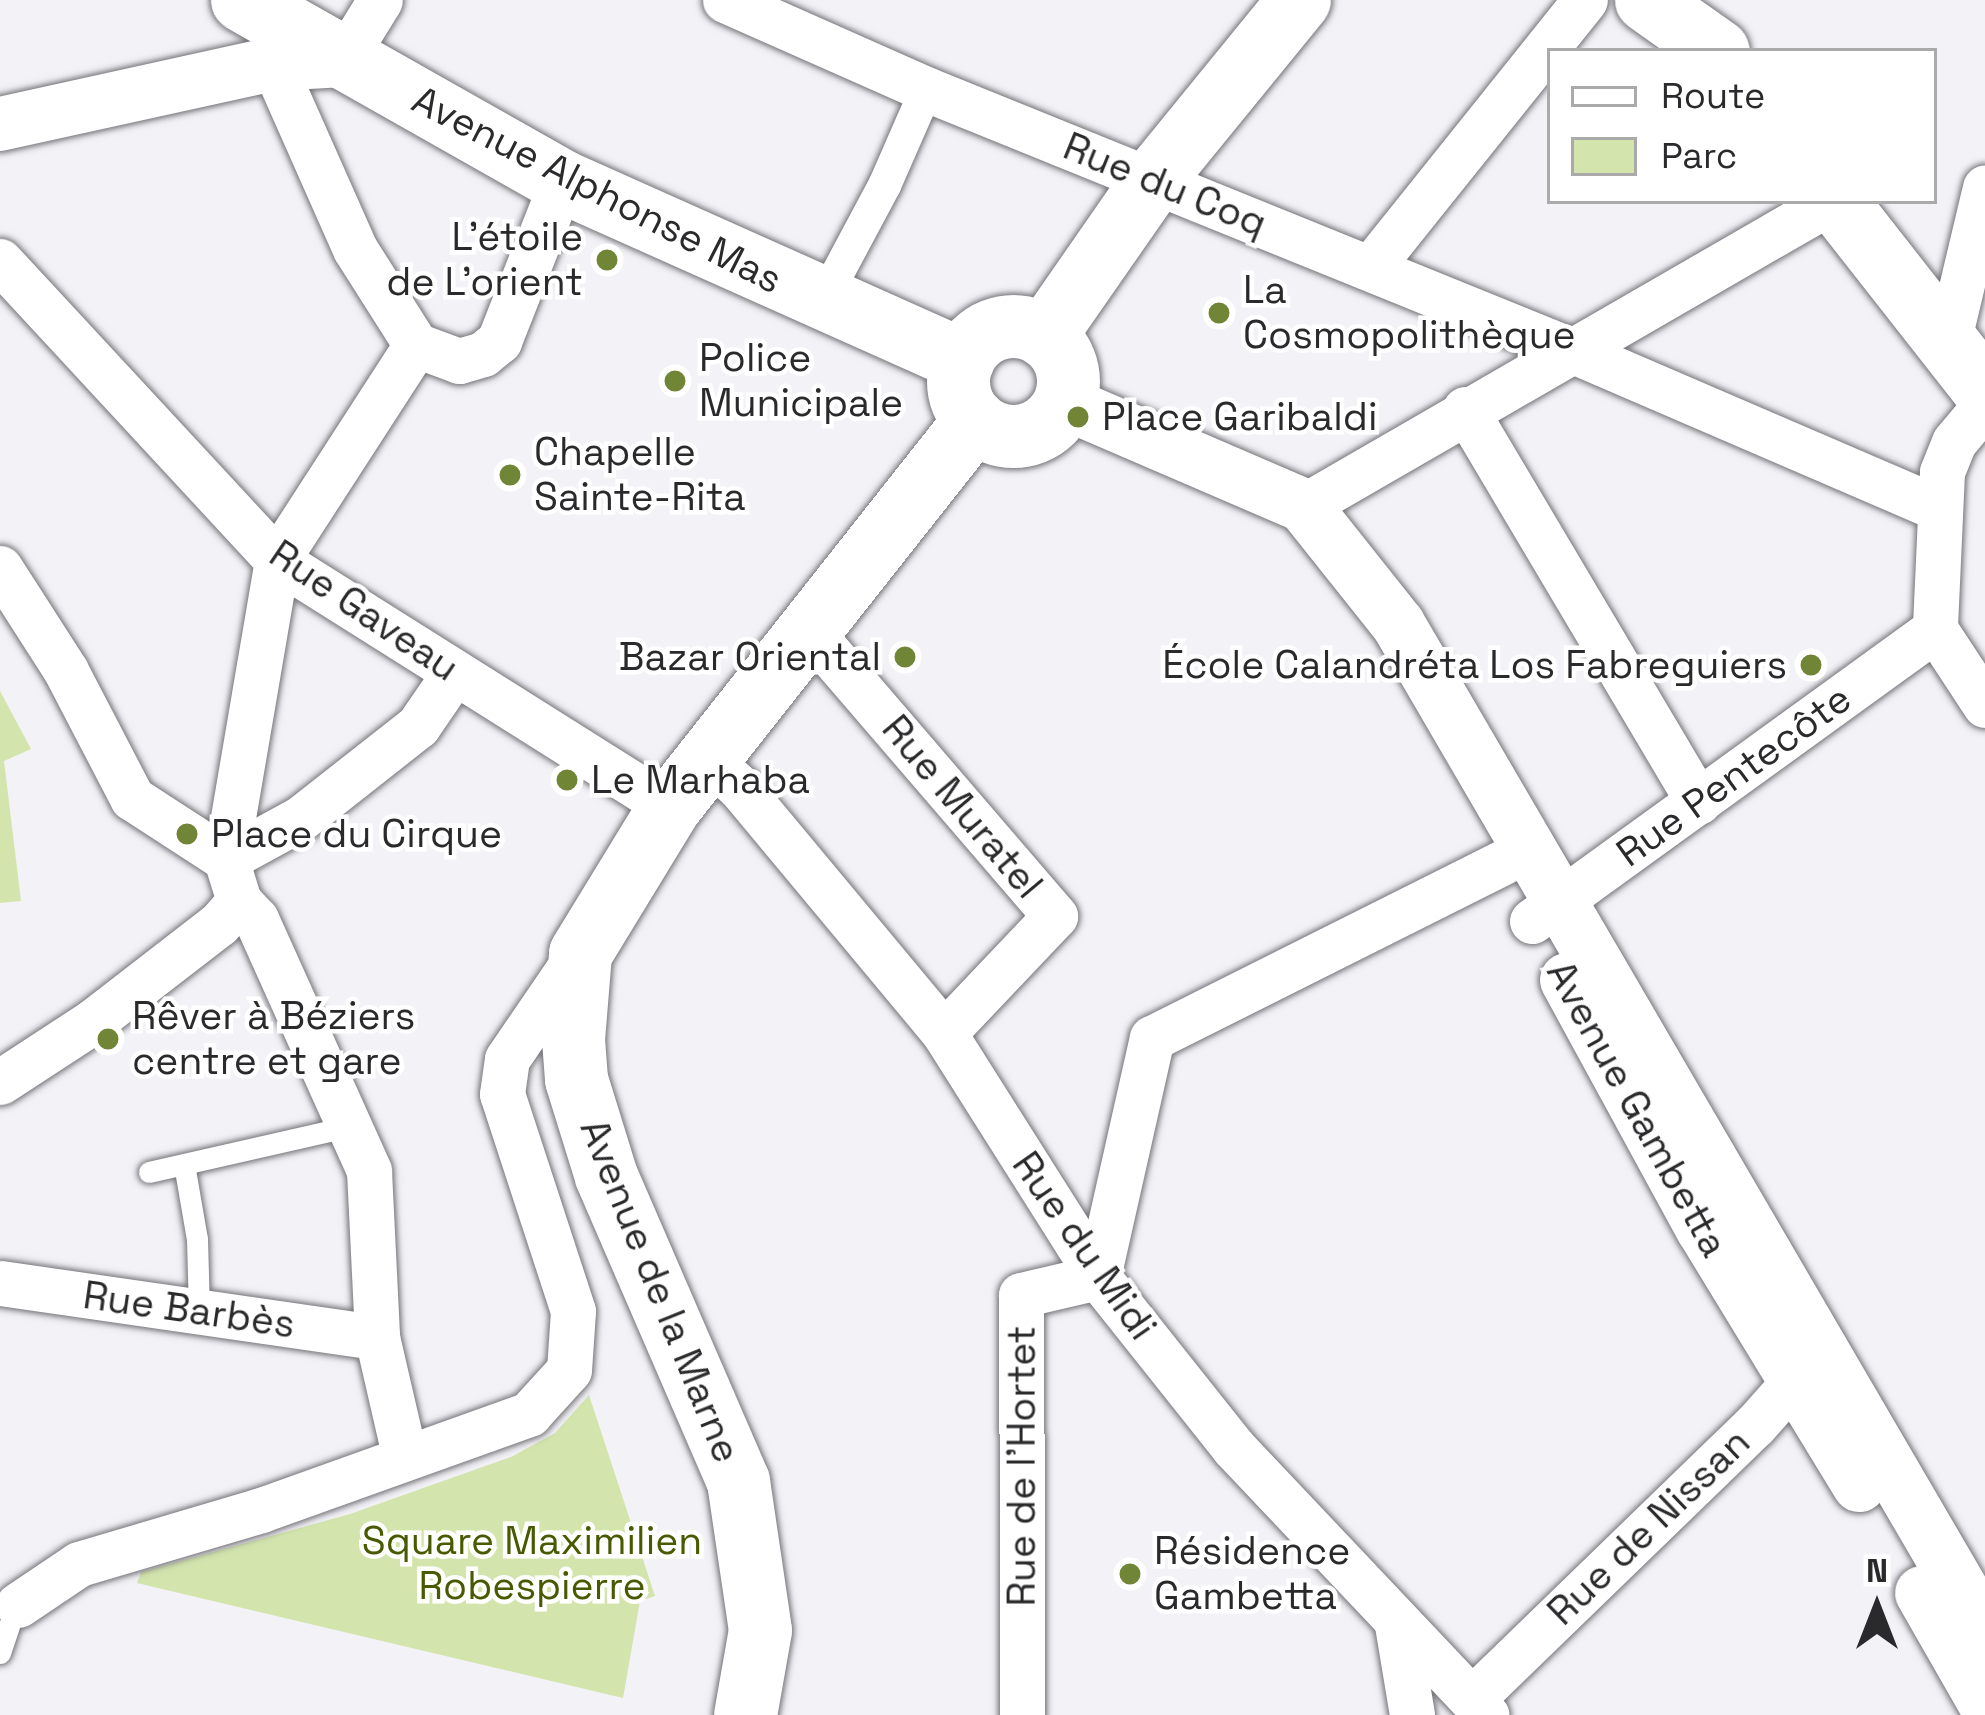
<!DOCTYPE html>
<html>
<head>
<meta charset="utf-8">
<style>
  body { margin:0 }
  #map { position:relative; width:1985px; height:1715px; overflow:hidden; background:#f3f2f7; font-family:"Space Grotesk",sans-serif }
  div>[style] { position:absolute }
  .green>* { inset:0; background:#d3e5ad }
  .roads { filter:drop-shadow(0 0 3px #757479) drop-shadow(0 0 3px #757479) }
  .service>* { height:21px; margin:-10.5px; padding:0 10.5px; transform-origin:10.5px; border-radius:10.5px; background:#fff }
  .pedestrian>* { height:33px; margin:-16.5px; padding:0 16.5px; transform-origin:16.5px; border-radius:16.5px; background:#fff }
  .minor>* { height:45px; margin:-22.5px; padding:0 22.5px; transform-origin:22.5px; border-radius:22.5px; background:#fff }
  .tertiary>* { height:54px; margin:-27px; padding:0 27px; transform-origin:27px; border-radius:27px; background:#fff }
  .secondary>* { height:63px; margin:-31.5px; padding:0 31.5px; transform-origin:31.5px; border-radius:31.5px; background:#fff }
  .secondary>.ring { margin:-31.5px; padding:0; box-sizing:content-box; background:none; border:63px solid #fff; border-radius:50% }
  .dots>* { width:33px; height:33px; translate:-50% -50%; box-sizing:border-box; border:6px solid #fff; border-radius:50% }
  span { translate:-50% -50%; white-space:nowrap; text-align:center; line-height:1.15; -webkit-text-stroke:9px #fff; paint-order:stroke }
  .street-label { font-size:39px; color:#2a2a2c }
  .poi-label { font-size:39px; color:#2a2a2c }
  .right { translate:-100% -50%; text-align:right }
  .left { translate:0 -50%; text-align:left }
  .park-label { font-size:39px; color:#485a00 }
  .legend { position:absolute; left:1547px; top:48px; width:390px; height:156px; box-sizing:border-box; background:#fff; border:3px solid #aaaaab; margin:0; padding:15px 21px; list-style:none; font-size:36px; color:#2a2a2c }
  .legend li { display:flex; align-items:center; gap:24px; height:60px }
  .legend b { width:60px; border:3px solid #aaaaab }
  .north { position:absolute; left:1817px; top:1547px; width:120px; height:120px; -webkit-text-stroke:9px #fff; paint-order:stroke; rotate:0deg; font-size:33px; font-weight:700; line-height:48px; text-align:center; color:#2a2a2c }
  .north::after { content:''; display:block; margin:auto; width:42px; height:54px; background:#2a2a2c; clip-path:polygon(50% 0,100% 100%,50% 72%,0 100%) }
</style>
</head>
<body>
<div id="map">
  <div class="green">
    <div style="clip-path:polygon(0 691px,31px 749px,4px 761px,21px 901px,0 903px)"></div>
    <div style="clip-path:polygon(589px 1395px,655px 1596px,640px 1601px,623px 1698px,137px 1583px,141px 1572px,350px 1514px,511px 1457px,555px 1433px)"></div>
  </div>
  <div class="roads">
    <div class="service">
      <div style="left:184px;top:1164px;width:76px;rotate:80.2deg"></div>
      <div style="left:197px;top:1239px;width:73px;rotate:88.4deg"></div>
      <div style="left:149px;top:1172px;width:208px;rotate:-12.8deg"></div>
      <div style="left:0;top:1653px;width:51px;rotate:-71.6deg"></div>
    </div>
    <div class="pedestrian">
      <div style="left:822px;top:301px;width:132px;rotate:-61.9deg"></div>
      <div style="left:884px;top:185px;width:105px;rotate:-66.4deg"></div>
    </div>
    <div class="minor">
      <div style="left:725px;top:0;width:220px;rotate:23.9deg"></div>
      <div style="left:926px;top:89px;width:696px;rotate:22.03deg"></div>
      <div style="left:1571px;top:350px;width:399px;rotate:23.3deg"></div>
      <div style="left:343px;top:60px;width:70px;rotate:-58.3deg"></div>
      <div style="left:273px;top:64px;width:202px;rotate:66.1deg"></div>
      <div style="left:355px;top:249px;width:114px;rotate:57.6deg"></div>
      <div style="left:416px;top:345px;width:256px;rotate:122.9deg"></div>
      <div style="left:277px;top:560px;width:303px;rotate:99.7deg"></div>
      <div style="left:226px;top:859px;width:44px;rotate:72.8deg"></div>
      <div style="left:239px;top:901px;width:25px;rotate:47deg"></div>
      <div style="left:256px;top:919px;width:276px;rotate:65.8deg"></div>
      <div style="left:369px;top:1171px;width:166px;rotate:87.2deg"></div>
      <div style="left:377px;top:1337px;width:124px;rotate:77deg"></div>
      <div style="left:0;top:261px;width:408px;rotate:47.2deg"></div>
      <div style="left:277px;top:560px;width:463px;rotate:32.2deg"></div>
      <div style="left:1371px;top:267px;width:342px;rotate:-51.3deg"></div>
      <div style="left:416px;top:345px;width:46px;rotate:20.4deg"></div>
      <div style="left:459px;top:361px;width:25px;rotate:-16deg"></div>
      <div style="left:483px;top:354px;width:21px;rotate:-39deg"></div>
      <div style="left:499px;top:341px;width:172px;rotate:-68.5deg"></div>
      <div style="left:1947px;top:347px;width:164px;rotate:-76.6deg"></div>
      <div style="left:1985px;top:405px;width:48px;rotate:130deg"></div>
      <div style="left:1954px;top:442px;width:32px;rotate:112deg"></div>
      <div style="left:1942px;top:472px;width:157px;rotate:92.6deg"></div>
      <div style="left:1935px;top:629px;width:91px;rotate:56.7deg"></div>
      <div style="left:1465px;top:409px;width:457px;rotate:59.3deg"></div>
      <div style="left:1304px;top:506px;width:610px;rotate:-30.01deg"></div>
      <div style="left:0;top:568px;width:122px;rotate:57.3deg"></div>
      <div style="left:66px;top:671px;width:143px;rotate:62.5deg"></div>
      <div style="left:132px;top:798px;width:112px;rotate:33deg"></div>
      <div style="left:810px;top:631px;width:376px;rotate:49.3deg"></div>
      <div style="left:1055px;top:916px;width:161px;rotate:133.5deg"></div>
      <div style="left:707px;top:758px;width:45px;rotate:42.3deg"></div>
      <div style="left:740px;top:788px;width:319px;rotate:50.2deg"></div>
      <div style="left:944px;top:1033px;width:289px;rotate:57.7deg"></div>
      <div style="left:1098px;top:1277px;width:217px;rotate:51.5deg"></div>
      <div style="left:1233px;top:1447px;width:369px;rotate:46.6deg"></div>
      <div style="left:226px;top:859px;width:85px;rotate:-28.7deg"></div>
      <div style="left:301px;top:818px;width:149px;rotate:-38.2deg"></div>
      <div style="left:418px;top:726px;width:65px;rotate:-55.6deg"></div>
      <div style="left:1532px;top:921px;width:498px;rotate:-35.9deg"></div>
      <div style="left:0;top:1082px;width:110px;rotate:-33.1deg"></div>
      <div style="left:92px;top:1022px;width:160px;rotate:-37.7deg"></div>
      <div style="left:219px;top:924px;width:30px;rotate:-49deg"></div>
      <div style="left:1098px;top:1277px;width:245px;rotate:-77.3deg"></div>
      <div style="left:1152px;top:1038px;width:393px;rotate:-26.6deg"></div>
      <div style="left:0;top:1283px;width:381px;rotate:8.2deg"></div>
      <div style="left:18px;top:1605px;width:73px;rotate:-33.9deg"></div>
      <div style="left:79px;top:1564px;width:190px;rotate:-16.5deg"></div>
      <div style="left:261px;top:1510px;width:285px;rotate:-19.7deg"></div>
      <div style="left:529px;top:1414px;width:59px;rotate:-47.7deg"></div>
      <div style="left:569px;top:1370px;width:59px;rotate:-86.1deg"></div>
      <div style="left:573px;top:1311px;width:228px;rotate:-108.1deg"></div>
      <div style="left:502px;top:1094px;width:35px;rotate:-82deg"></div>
      <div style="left:507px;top:1059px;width:126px;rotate:-55.7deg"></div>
      <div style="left:1397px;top:1625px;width:91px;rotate:80.5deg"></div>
      <div style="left:1472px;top:1699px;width:394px;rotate:-44.1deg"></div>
      <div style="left:1755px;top:1425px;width:95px;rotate:-48.4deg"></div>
      <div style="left:1022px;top:1715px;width:420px;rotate:-90.1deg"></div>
      <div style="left:1021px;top:1295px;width:79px;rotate:-13.2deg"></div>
    </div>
    <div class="tertiary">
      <div style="left:0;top:124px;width:280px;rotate:-12.4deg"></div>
      <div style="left:273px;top:64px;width:70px;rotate:-3.3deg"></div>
      <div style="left:1063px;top:402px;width:262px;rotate:23.3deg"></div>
      <div style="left:1304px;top:506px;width:151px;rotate:51.5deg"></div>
      <div style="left:1398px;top:624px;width:1165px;rotate:59.74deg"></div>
      <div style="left:1567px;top:980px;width:284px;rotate:61.4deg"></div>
      <div style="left:1703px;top:1229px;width:300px;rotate:58.6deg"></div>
      <div style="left:1922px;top:1593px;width:127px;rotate:60.2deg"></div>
    </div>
    <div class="secondary">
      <div style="left:242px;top:0;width:368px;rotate:29.5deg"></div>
      <div style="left:562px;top:181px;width:439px;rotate:24.1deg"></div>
      <div style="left:1646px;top:0;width:88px;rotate:35.3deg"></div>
      <div style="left:1836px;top:201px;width:241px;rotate:51.9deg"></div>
      <div class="ring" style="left:958px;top:326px;width:47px;height:47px"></div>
      <div style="left:1044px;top:336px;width:191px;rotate:-55.2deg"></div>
      <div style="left:1153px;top:179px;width:231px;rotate:-50.8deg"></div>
      <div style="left:745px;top:1715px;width:86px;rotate:-80deg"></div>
      <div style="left:760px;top:1630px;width:151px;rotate:-98.4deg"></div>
      <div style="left:738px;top:1481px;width:332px;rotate:-113.4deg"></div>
      <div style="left:606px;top:1176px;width:102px;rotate:-107.2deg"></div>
      <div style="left:576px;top:1079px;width:40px;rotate:-94.3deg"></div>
      <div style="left:573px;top:1039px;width:86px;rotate:-85.3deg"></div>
      <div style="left:580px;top:953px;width:171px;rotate:-58.6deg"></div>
      <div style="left:669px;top:807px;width:493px;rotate:-51.7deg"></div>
    </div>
  </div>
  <div class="dots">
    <div style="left:607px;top:260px;background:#718536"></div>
    <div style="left:1219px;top:313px;background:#718536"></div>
    <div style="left:675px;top:381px;background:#718536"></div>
    <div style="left:1078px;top:417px;background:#718536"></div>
    <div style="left:510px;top:475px;background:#718536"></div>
    <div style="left:905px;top:657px;background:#718536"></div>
    <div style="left:1811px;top:665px;background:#718536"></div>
    <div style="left:567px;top:780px;background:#718536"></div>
    <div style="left:187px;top:834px;background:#718536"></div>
    <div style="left:108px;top:1039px;background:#718536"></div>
    <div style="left:1130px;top:1574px;background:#718536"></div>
  </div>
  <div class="street-label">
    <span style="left:1165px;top:185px;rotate:22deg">Rue du Coq</span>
    <span style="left:597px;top:190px;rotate:27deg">Avenue Alphonse Mas</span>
    <span style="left:364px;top:611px;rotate:34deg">Rue Gaveau</span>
    <span style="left:1734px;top:776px;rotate:-36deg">Rue Pentecôte</span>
    <span style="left:962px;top:807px;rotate:50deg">Rue Muratel</span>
    <span style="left:1637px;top:1109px;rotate:61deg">Avenue Gambetta</span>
    <span style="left:1084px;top:1246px;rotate:55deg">Rue du Midi</span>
    <span style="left:660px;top:1291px;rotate:68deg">Avenue de la Marne</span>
    <span style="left:189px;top:1310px;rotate:8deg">Rue Barbès</span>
    <span style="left:1022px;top:1466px;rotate:-90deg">Rue de l'Hortet</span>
    <span style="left:1649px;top:1527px;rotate:-44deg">Rue de Nissan</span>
  </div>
  <div class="poi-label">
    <span class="right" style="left:583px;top:260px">L'étoile<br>de L'orient</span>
    <span class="left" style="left:1243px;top:313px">La<br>Cosmopolithèque</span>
    <span class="left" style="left:699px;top:381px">Police<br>Municipale</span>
    <span class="left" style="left:1102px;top:417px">Place Garibaldi</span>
    <span class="left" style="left:534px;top:475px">Chapelle<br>Sainte-Rita</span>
    <span class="right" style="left:881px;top:657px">Bazar Oriental</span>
    <span class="right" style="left:1787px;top:665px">École Calandréta Los Fabreguiers</span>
    <span class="left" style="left:591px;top:780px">Le Marhaba</span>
    <span class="left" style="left:211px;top:834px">Place du Cirque</span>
    <span class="left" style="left:132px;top:1039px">Rêver à Béziers<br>centre et gare</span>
    <span class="left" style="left:1154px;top:1574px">Résidence<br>Gambetta</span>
  </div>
  <div class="park-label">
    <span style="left:532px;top:1564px">Square Maximilien<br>Robespierre</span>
  </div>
  <ul class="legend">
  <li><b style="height:15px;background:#fff"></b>Route</li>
  <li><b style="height:33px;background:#d3e5ad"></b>Parc</li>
  </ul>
  <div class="north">N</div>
</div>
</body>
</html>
